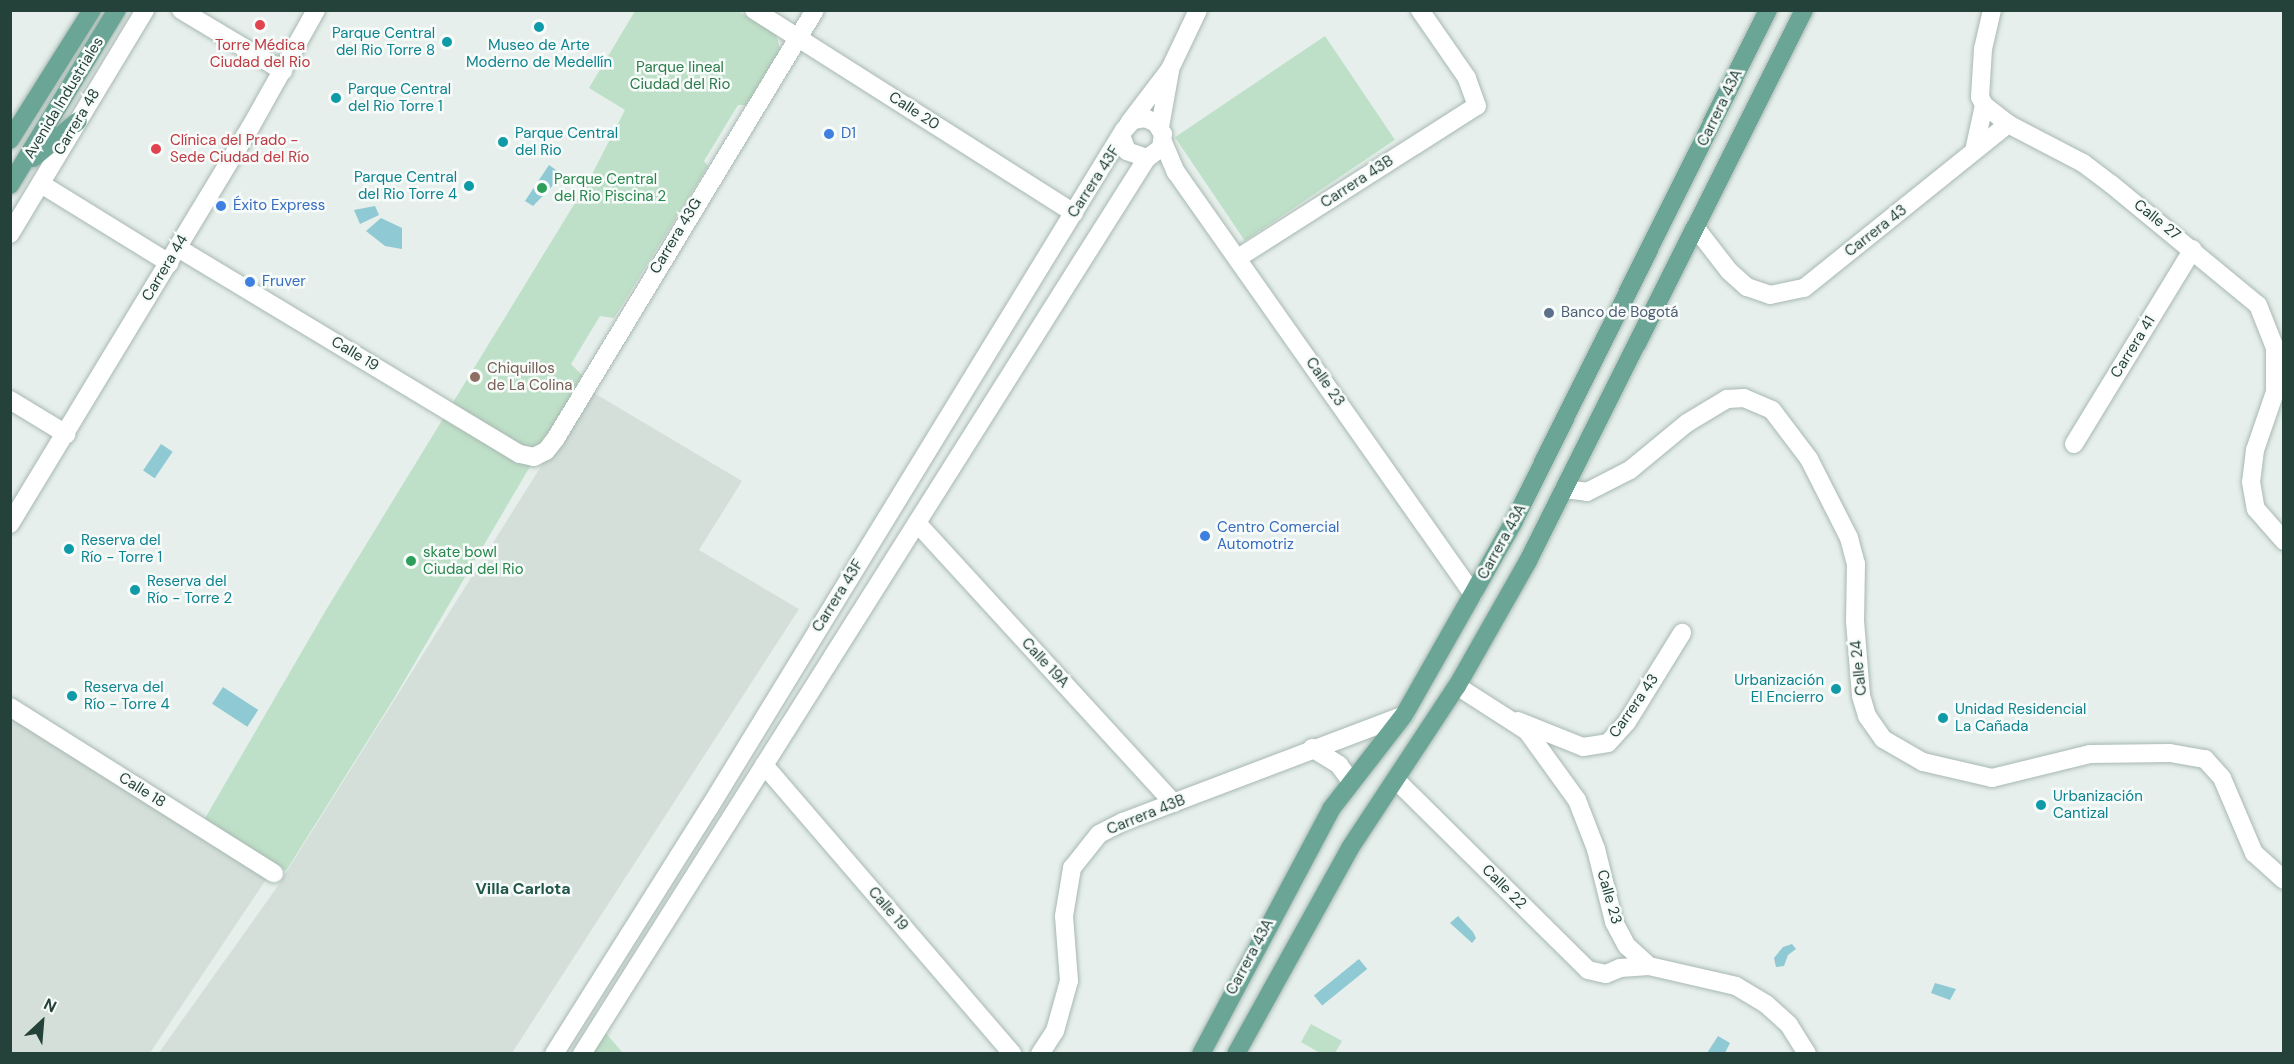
<!DOCTYPE html>
<html>
<head>
<meta charset="utf-8">
<style>
  body { margin:0 }
  #map { position:relative; width:2294px; height:1064px; overflow:hidden; background:#e6efeb; font-family:"DM Sans",sans-serif }
  div>[style] { position:absolute }
  .built>* { inset:0; background:#d4dfda }
  .green>* { inset:0; background:#bfe0c8; transform-origin:0 0 }
  .water>* { inset:0; background:#8ec9d4; transform-origin:0 0 }
  .roads { filter:drop-shadow(0 0 2px #a8b8b2) drop-shadow(0 0 2px #a8b8b2) }
  .minor>* { height:18px; margin:-9px; padding:0 9px; transform-origin:9px; border-radius:9px; background:#fff }
  .major>* { height:18px; margin:-9px; padding:0 9px; transform-origin:9px; border-radius:9px; background:#6aa596 }
  .dots>* { width:16px; height:16px; translate:-50% -50%; box-sizing:border-box; border:3px solid #f7fbf9; border-radius:50% }
  span { translate:-50% -50%; white-space:nowrap; text-align:center; line-height:1.15; -webkit-text-stroke:5px #f7fbf9; paint-order:stroke }
  .culture-label { font-size:15px; color:#0d838f }
  .right { translate:-100% -50%; text-align:right }
  .left { translate:0 -50%; text-align:left }
  .health-label { font-size:15px; color:#be3a42 }
  .park-label { font-size:15px; color:#2d7a4b }
  .street-label { font-size:15px; color:#24423a }
  .shop-label { font-size:15px; color:#366cbe }
  .leisure-label { font-size:15px; color:#27864d }
  .service-label { font-size:15px; color:#4e5e75 }
  .education-label { font-size:15px; color:#785e54 }
  .neighbourhood-label { font-size:16px; color:#1f5548; font-weight:700 }
  .frame { position:absolute; inset:0; border:12px solid #24423a; pointer-events:none }
  .north { position:absolute; left:12px; top:992px; width:60px; height:60px; -webkit-text-stroke:4px #f7fbf9; paint-order:stroke; rotate:26deg; font-size:16px; font-weight:700; line-height:24px; text-align:center; color:#24423a }
  .north::after { content:''; display:block; margin:auto; width:21px; height:27px; background:#24423a; clip-path:polygon(50% 0,100% 100%,50% 72%,0 100%) }
</style>
</head>
<body>
<div id="map">
  <div class="built">
    <div style="clip-path:polygon(589px 390px,742px 481px,699px 550px,799px 609px,512px 1053px,158px 1054px,275px 890px)"></div>
    <div style="clip-path:polygon(10px 718px,267px 878px,150px 1053px,11px 1053px)"></div>
  </div>
  <div class="green">
    <div style="clip-path:polygon(635px 11px,738px 11px,776px 34px,780px 49px,747px 105px,738px 105px,704px 161px,708px 166px,614px 318px,600px 316px,571px 364px,583px 376px,393px 700px,286px 871px,204px 820px,326px 610px,589px 180px,625px 110px,589px 88px)"></div>
    <div style="left:1325px;top:36px;width:125px;height:181px;rotate:56deg"></div>
    <div style="clip-path:polygon(1311px 1024px,1342px 1041px,1335px 1053px,1320px 1053px,1301px 1042px)"></div>
    <div style="clip-path:polygon(603px 1030px,623px 1053px,589px 1054px)"></div>
  </div>
  <div class="water">
    <div style="clip-path:polygon(549px 165px,563px 175px,533px 206px,525px 201px)"></div>
    <div style="clip-path:polygon(375px 206px,379px 215px,360px 224px,354px 210px)"></div>
    <div style="clip-path:polygon(381px 218px,402px 228px,402px 249px,385px 246px,366px 231px)"></div>
    <div style="left:161px;top:444px;width:14px;height:32px;rotate:34deg"></div>
    <div style="left:223px;top:687px;width:42px;height:20px;rotate:33deg"></div>
    <div style="clip-path:polygon(1458px 916px,1473px 932px,1476px 938px,1472px 943px,1450px 923px)"></div>
    <div style="clip-path:polygon(1792px 944px,1796px 949px,1788px 955px,1784px 966px,1776px 967px,1774px 958px,1783px 947px)"></div>
    <div style="left:1359px;top:959px;width:13px;height:58px;rotate:51deg"></div>
    <div style="clip-path:polygon(1935px 983px,1956px 989px,1950px 1000px,1931px 993px)"></div>
    <div style="clip-path:polygon(1718px 1036px,1730px 1043px,1725px 1053px,1707px 1053px)"></div>
  </div>
  <div class="roads">
    <div class="minor">
      <div style="left:181px;top:10px;width:119px;rotate:30.9deg"></div>
      <div style="left:754px;top:10px;width:379px;rotate:32.4deg"></div>
      <div style="left:1992px;top:10px;width:40px;rotate:103deg"></div>
      <div style="left:1983px;top:49px;width:48px;rotate:93.6deg"></div>
      <div style="left:1980px;top:97px;width:9px;rotate:63deg"></div>
      <div style="left:1984px;top:105px;width:31px;rotate:38deg"></div>
      <div style="left:2008px;top:124px;width:85px;rotate:27.5deg"></div>
      <div style="left:2083px;top:163px;width:35px;rotate:37deg"></div>
      <div style="left:2111px;top:184px;width:190px;rotate:39.5deg"></div>
      <div style="left:2258px;top:305px;width:46px;rotate:68.4deg"></div>
      <div style="left:2275px;top:348px;width:44px;rotate:90deg"></div>
      <div style="left:2275px;top:392px;width:61px;rotate:109deg"></div>
      <div style="left:2255px;top:450px;width:32px;rotate:97deg"></div>
      <div style="left:2251px;top:482px;width:27px;rotate:80deg"></div>
      <div style="left:2256px;top:509px;width:43px;rotate:48.8deg"></div>
      <div style="left:1129px;top:123px;width:68px;rotate:-52.8deg"></div>
      <div style="left:1170px;top:69px;width:65px;rotate:-64.6deg"></div>
      <div style="left:1160px;top:127px;width:57px;rotate:-79.9deg"></div>
      <div style="left:1163px;top:142px;width:33px;rotate:67deg"></div>
      <div style="left:1176px;top:172px;width:516px;rotate:54.86deg"></div>
      <div style="left:1974px;top:151px;width:47px;rotate:-77.7deg"></div>
      <div style="left:46px;top:187px;width:145px;rotate:31.7deg"></div>
      <div style="left:1695px;top:227px;width:56px;rotate:52.3deg"></div>
      <div style="left:1729px;top:271px;width:24px;rotate:42deg"></div>
      <div style="left:1747px;top:287px;width:24px;rotate:19deg"></div>
      <div style="left:1770px;top:295px;width:35px;rotate:-12deg"></div>
      <div style="left:1804px;top:288px;width:262px;rotate:-38.8deg"></div>
      <div style="left:10px;top:234px;width:262px;rotate:-58.9deg"></div>
      <div style="left:178px;top:248px;width:399px;rotate:31.1deg"></div>
      <div style="left:520px;top:454px;width:14px;rotate:12deg"></div>
      <div style="left:534px;top:457px;width:13px;rotate:-27deg"></div>
      <div style="left:546px;top:451px;width:16px;rotate:-52deg"></div>
      <div style="left:556px;top:438px;width:500px;rotate:-58.82deg"></div>
      <div style="left:1238px;top:258px;width:283px;rotate:-32.5deg"></div>
      <div style="left:1477px;top:106px;width:30px;rotate:-110deg"></div>
      <div style="left:1467px;top:78px;width:83px;rotate:-124.7deg"></div>
      <div style="left:10px;top:400px;width:66px;rotate:31.3deg"></div>
      <div style="left:2074px;top:444px;width:228px;rotate:-58.6deg"></div>
      <div style="left:1564px;top:489px;width:23px;rotate:7deg"></div>
      <div style="left:1587px;top:492px;width:48px;rotate:-27.1deg"></div>
      <div style="left:1630px;top:470px;width:74px;rotate:-39.5deg"></div>
      <div style="left:1687px;top:423px;width:47px;rotate:-31deg"></div>
      <div style="left:1727px;top:399px;width:17px;rotate:-3deg"></div>
      <div style="left:1744px;top:398px;width:30px;rotate:23deg"></div>
      <div style="left:1772px;top:410px;width:61px;rotate:52.9deg"></div>
      <div style="left:1809px;top:459px;width:89px;rotate:63.1deg"></div>
      <div style="left:1849px;top:538px;width:27px;rotate:75deg"></div>
      <div style="left:1856px;top:564px;width:57px;rotate:91deg"></div>
      <div style="left:1855px;top:621px;width:75px;rotate:85.4deg"></div>
      <div style="left:1861px;top:696px;width:21px;rotate:73deg"></div>
      <div style="left:1867px;top:716px;width:28px;rotate:55deg"></div>
      <div style="left:1883px;top:739px;width:46px;rotate:29.9deg"></div>
      <div style="left:1923px;top:762px;width:71px;rotate:13.1deg"></div>
      <div style="left:1992px;top:778px;width:101px;rotate:-13.8deg"></div>
      <div style="left:2090px;top:754px;width:80px;rotate:-0.7deg"></div>
      <div style="left:2170px;top:753px;width:36px;rotate:10deg"></div>
      <div style="left:2205px;top:759px;width:25px;rotate:48deg"></div>
      <div style="left:2222px;top:778px;width:82px;rotate:66.9deg"></div>
      <div style="left:2254px;top:853px;width:40px;rotate:42deg"></div>
      <div style="left:917px;top:523px;width:380px;rotate:47.5deg"></div>
      <div style="left:10px;top:524px;width:465px;rotate:-58.8deg"></div>
      <div style="left:251px;top:126px;width:133px;rotate:-60.7deg"></div>
      <div style="left:1457px;top:686px;width:83px;rotate:32.7deg"></div>
      <div style="left:1527px;top:731px;width:85px;rotate:54.1deg"></div>
      <div style="left:1577px;top:800px;width:53px;rotate:68.8deg"></div>
      <div style="left:1596px;top:849px;width:75px;rotate:76.1deg"></div>
      <div style="left:1614px;top:922px;width:27px;rotate:62deg"></div>
      <div style="left:1627px;top:946px;width:30px;rotate:42deg"></div>
      <div style="left:1649px;top:966px;width:89px;rotate:12.9deg"></div>
      <div style="left:1736px;top:986px;width:35px;rotate:31deg"></div>
      <div style="left:1766px;top:1004px;width:31px;rotate:42deg"></div>
      <div style="left:1789px;top:1025px;width:34px;rotate:58deg"></div>
      <div style="left:10px;top:707px;width:312px;rotate:32.2deg"></div>
      <div style="left:1518px;top:721px;width:70px;rotate:21.8deg"></div>
      <div style="left:1583px;top:747px;width:25px;rotate:-9deg"></div>
      <div style="left:1608px;top:743px;width:28px;rotate:-48deg"></div>
      <div style="left:1627px;top:722px;width:105px;rotate:-58.3deg"></div>
      <div style="left:1312px;top:748px;width:32px;rotate:32deg"></div>
      <div style="left:1339px;top:765px;width:19px;rotate:54deg"></div>
      <div style="left:764px;top:765px;width:381px;rotate:49.3deg"></div>
      <div style="left:1396px;top:780px;width:270px;rotate:44.7deg"></div>
      <div style="left:1588px;top:970px;width:18px;rotate:13deg"></div>
      <div style="left:1606px;top:974px;width:15px;rotate:-23deg"></div>
      <div style="left:1620px;top:968px;width:29px;rotate:-4deg"></div>
      <div style="left:554px;top:1054px;width:291px;rotate:-57.8deg"></div>
      <div style="left:709px;top:808px;width:795px;rotate:-58.53deg"></div>
      <div style="left:1124px;top:130px;width:13px;rotate:-48deg"></div>
      <div style="left:1133px;top:120px;width:12px;rotate:-9deg"></div>
      <div style="left:1145px;top:118px;width:12px;rotate:24deg"></div>
      <div style="left:1156px;top:123px;width:13px;rotate:58deg"></div>
      <div style="left:1163px;top:134px;width:14px;rotate:98deg"></div>
      <div style="left:1161px;top:148px;width:17px;rotate:144deg"></div>
      <div style="left:1147px;top:158px;width:21px;rotate:-161deg"></div>
      <div style="left:1127px;top:151px;width:14px;rotate:-111deg"></div>
      <div style="left:582px;top:1054px;width:1059px;rotate:-57.77deg"></div>
      <div style="left:1040px;top:1054px;width:27px;rotate:-57deg"></div>
      <div style="left:1055px;top:1031px;width:52px;rotate:-74.4deg"></div>
      <div style="left:1069px;top:981px;width:65px;rotate:-94.4deg"></div>
      <div style="left:1064px;top:916px;width:49px;rotate:-80.5deg"></div>
      <div style="left:1072px;top:868px;width:43px;rotate:-51.5deg"></div>
      <div style="left:1099px;top:834px;width:27px;rotate:-27deg"></div>
      <div style="left:1123px;top:822px;width:301px;rotate:-20.8deg"></div>
    </div>
    <div class="major">
      <div style="left:10px;top:140px;width:154px;rotate:-57.8deg"></div>
      <div style="left:33px;top:158px;width:58px;rotate:-39.4deg"></div>
      <div style="left:10px;top:185px;width:205px;rotate:-58.6deg"></div>
      <div style="left:1201px;top:1054px;width:277px;rotate:-62deg"></div>
      <div style="left:1331px;top:809px;width:119px;rotate:-52.2deg"></div>
      <div style="left:1404px;top:715px;width:223px;rotate:-60.4deg"></div>
      <div style="left:1514px;top:521px;width:571px;rotate:-63.57deg"></div>
      <div style="left:1236px;top:1054px;width:235px;rotate:-61deg"></div>
      <div style="left:1350px;top:848px;width:194px;rotate:-56.6deg"></div>
      <div style="left:1457px;top:686px;width:144px;rotate:-60.4deg"></div>
      <div style="left:1528px;top:561px;width:616px;rotate:-63.39deg"></div>
    </div>
  </div>
  <div class="dots">
    <div style="left:260px;top:25px;background:#e0444e"></div>
    <div style="left:539px;top:27px;background:#0f9aa8"></div>
    <div style="left:447px;top:42px;background:#0f9aa8"></div>
    <div style="left:336px;top:98px;background:#0f9aa8"></div>
    <div style="left:829px;top:134px;background:#3f7fe0"></div>
    <div style="left:503px;top:142px;background:#0f9aa8"></div>
    <div style="left:156px;top:149px;background:#e0444e"></div>
    <div style="left:469px;top:186px;background:#0f9aa8"></div>
    <div style="left:542px;top:188px;background:#2e9e5b"></div>
    <div style="left:221px;top:206px;background:#3f7fe0"></div>
    <div style="left:250px;top:282px;background:#3f7fe0"></div>
    <div style="left:1549px;top:313px;background:#5c6f8a"></div>
    <div style="left:475px;top:377px;background:#8d6e63"></div>
    <div style="left:1205px;top:536px;background:#3f7fe0"></div>
    <div style="left:69px;top:549px;background:#0f9aa8"></div>
    <div style="left:411px;top:561px;background:#2e9e5b"></div>
    <div style="left:135px;top:590px;background:#0f9aa8"></div>
    <div style="left:1836px;top:689px;background:#0f9aa8"></div>
    <div style="left:72px;top:696px;background:#0f9aa8"></div>
    <div style="left:1943px;top:718px;background:#0f9aa8"></div>
    <div style="left:2041px;top:805px;background:#0f9aa8"></div>
  </div>
  <div class="culture-label">
    <span class="right" style="left:435px;top:42px">Parque Central<br>del Rio Torre 8</span>
    <span style="left:539px;top:54px">Museo de Arte<br>Moderno de Medellín</span>
    <span class="left" style="left:348px;top:98px">Parque Central<br>del Rio Torre 1</span>
    <span class="left" style="left:515px;top:142px">Parque Central<br>del Rio</span>
    <span class="right" style="left:457px;top:186px">Parque Central<br>del Rio Torre 4</span>
    <span class="left" style="left:81px;top:549px">Reserva del<br>Río - Torre 1</span>
    <span class="left" style="left:147px;top:590px">Reserva del<br>Río - Torre 2</span>
    <span class="right" style="left:1824px;top:689px">Urbanización<br>El Encierro</span>
    <span class="left" style="left:84px;top:696px">Reserva del<br>Río - Torre 4</span>
    <span class="left" style="left:1955px;top:718px">Unidad Residencial<br>La Cañada</span>
    <span class="left" style="left:2053px;top:805px">Urbanización<br>Cantizal</span>
  </div>
  <div class="health-label">
    <span style="left:260px;top:54px">Torre Médica<br>Ciudad del Rio</span>
    <span class="left" style="left:170px;top:149px">Clínica del Prado -<br>Sede Ciudad del Río</span>
  </div>
  <div class="park-label">
    <span style="left:680px;top:76px">Parque lineal<br>Ciudad del Rio</span>
  </div>
  <div class="street-label">
    <span style="left:64px;top:98px;rotate:-59deg">Avenida Industriales</span>
    <span style="left:1720px;top:108px;rotate:-64deg">Carrera 43A</span>
    <span style="left:914px;top:111px;rotate:33deg">Calle 20</span>
    <span style="left:77px;top:122px;rotate:-59deg">Carrera 48</span>
    <span style="left:1094px;top:182px;rotate:-57deg">Carrera 43F</span>
    <span style="left:1357px;top:182px;rotate:-33deg">Carrera 43B</span>
    <span style="left:2157px;top:220px;rotate:39deg">Calle 27</span>
    <span style="left:1876px;top:231px;rotate:-38deg">Carrera 43</span>
    <span style="left:676px;top:236px;rotate:-59deg">Carrera 43G</span>
    <span style="left:165px;top:268px;rotate:-59deg">Carrera 44</span>
    <span style="left:2133px;top:347px;rotate:-58deg">Carrera 41</span>
    <span style="left:355px;top:354px;rotate:31deg">Calle 19</span>
    <span style="left:1325px;top:382px;rotate:55deg">Calle 23</span>
    <span style="left:1502px;top:542px;rotate:-61deg">Carrera 43A</span>
    <span style="left:838px;top:596px;rotate:-58deg">Carrera 43F</span>
    <span style="left:1045px;top:663px;rotate:47deg">Calle 19A</span>
    <span style="left:1859px;top:668px;rotate:-96deg">Calle 24</span>
    <span style="left:1634px;top:706px;rotate:-55deg">Carrera 43</span>
    <span style="left:142px;top:790px;rotate:32deg">Calle 18</span>
    <span style="left:1146px;top:815px;rotate:-22deg">Carrera 43B</span>
    <span style="left:1504px;top:887px;rotate:45deg">Calle 22</span>
    <span style="left:1609px;top:897px;rotate:74deg">Calle 23</span>
    <span style="left:888px;top:909px;rotate:49deg">Calle 19</span>
    <span style="left:1250px;top:957px;rotate:-62deg">Carrera 43A</span>
  </div>
  <div class="shop-label">
    <span class="left" style="left:841px;top:134px">D1</span>
    <span class="left" style="left:233px;top:206px">Éxito Express</span>
    <span class="left" style="left:262px;top:282px">Fruver</span>
    <span class="left" style="left:1217px;top:536px">Centro Comercial<br>Automotriz</span>
  </div>
  <div class="leisure-label">
    <span class="left" style="left:554px;top:188px">Parque Central<br>del Rio Piscina 2</span>
    <span class="left" style="left:423px;top:561px">skate bowl<br>Ciudad del Rio</span>
  </div>
  <div class="service-label">
    <span class="left" style="left:1561px;top:313px">Banco de Bogotá</span>
  </div>
  <div class="education-label">
    <span class="left" style="left:487px;top:377px">Chiquillos<br>de La Colina</span>
  </div>
  <div class="neighbourhood-label">
    <span style="left:523px;top:889px">Villa Carlota</span>
  </div>
  <div class="frame"></div>
  <div class="north">N</div>
</div>
</body>
</html>
